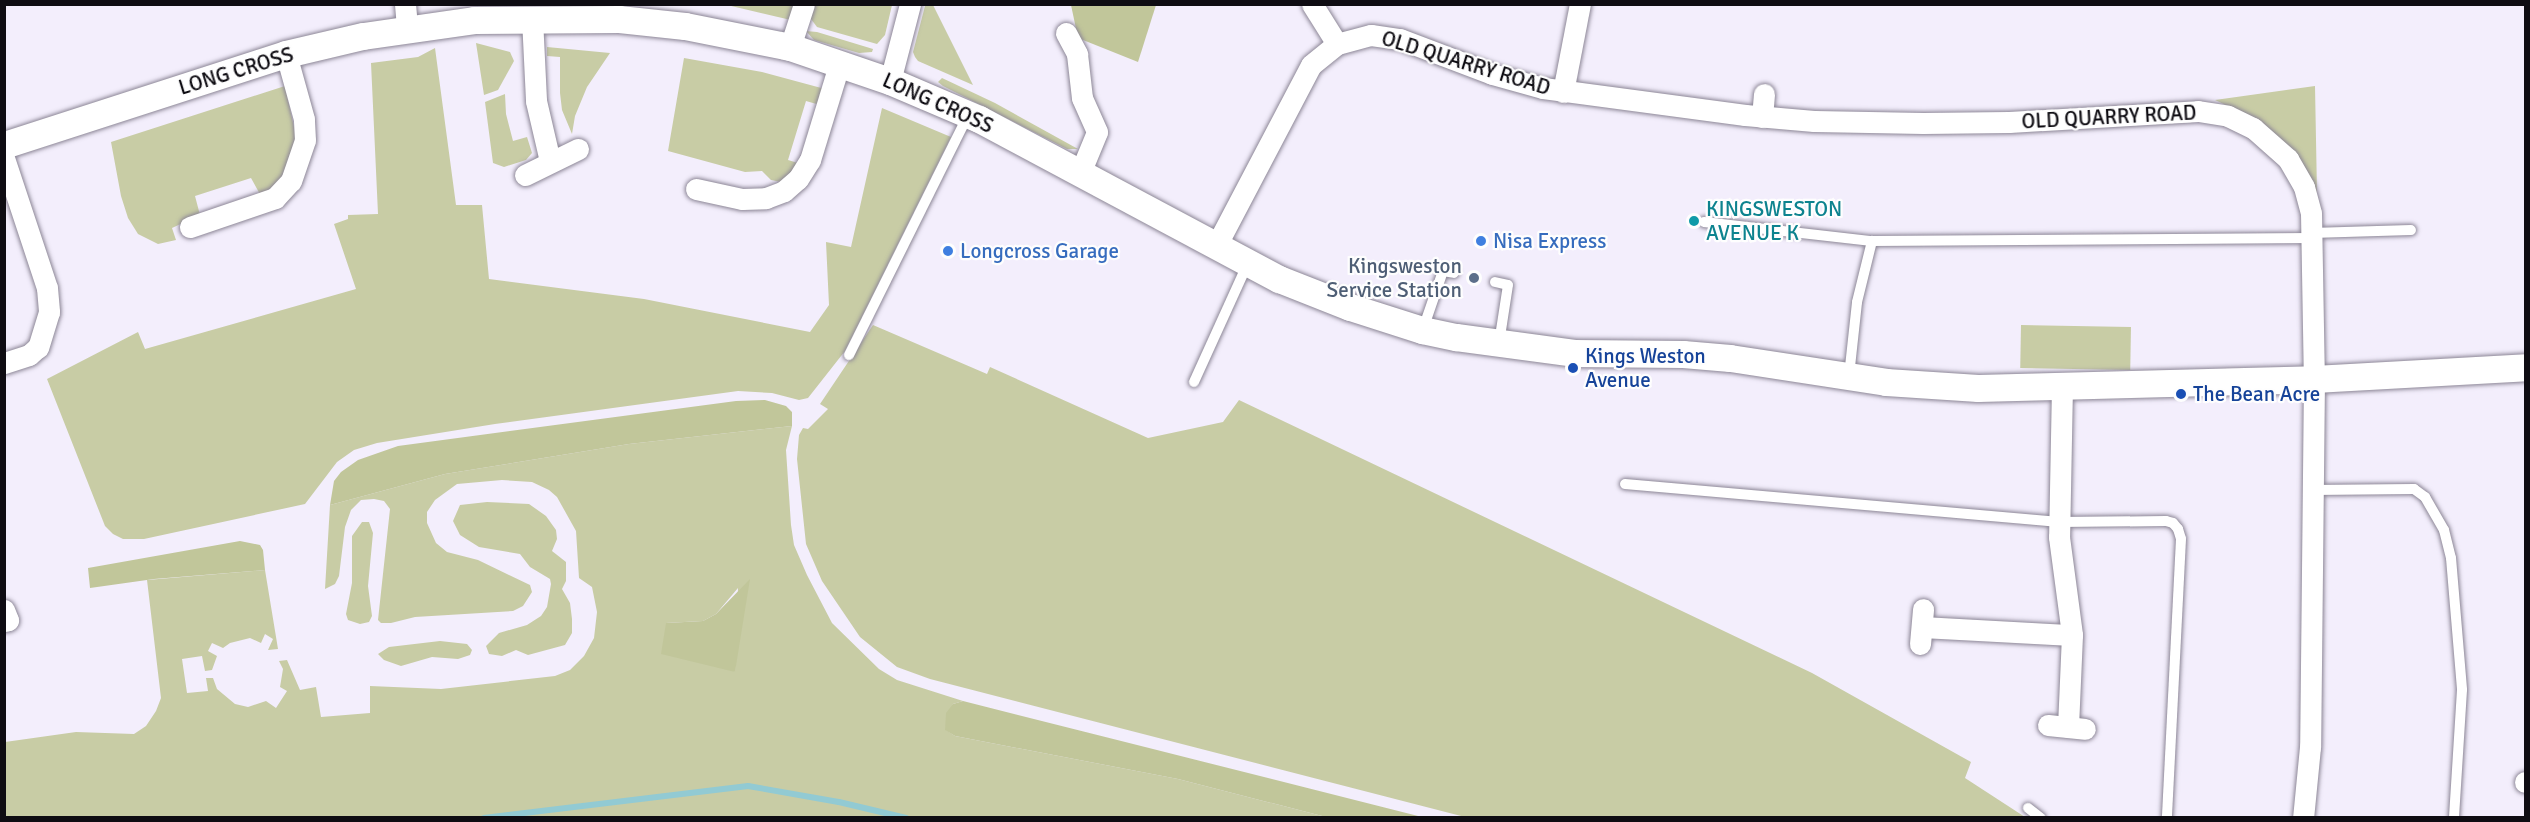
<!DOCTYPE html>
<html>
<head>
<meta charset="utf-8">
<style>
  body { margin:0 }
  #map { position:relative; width:2530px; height:822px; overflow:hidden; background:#f3eefc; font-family:Signika,sans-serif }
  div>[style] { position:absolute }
  .green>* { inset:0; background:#c8cca5; transform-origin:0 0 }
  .forest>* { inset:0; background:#c1c69a }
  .stream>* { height:6px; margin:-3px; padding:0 3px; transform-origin:3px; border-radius:3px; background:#92cad3 }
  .roads { filter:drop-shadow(0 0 2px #8c8696) drop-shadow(0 0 2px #8c8696) }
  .service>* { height:10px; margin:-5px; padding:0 5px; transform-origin:5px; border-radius:5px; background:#fff }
  .minor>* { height:21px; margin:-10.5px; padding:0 10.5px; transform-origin:10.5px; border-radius:10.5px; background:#fff }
  .tertiary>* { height:27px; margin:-13.5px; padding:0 13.5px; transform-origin:13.5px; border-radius:13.5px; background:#fff }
  .dots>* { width:16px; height:16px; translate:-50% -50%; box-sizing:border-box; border:3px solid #fefefe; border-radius:50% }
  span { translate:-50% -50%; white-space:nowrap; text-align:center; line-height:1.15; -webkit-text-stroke:4.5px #fefefe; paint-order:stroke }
  .street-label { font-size:21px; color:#0e0c12 }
  .culture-label { font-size:21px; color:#0d838f }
  .left { translate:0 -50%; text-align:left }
  .shop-label { font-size:21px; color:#366cbe }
  .service-label { font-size:21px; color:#4e5e75 }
  .right { translate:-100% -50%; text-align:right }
  .transit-label { font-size:21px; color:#164399 }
  .frame { position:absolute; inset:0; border:6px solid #0e0c12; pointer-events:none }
</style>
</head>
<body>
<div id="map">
  <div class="green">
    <div style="clip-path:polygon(727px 5px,799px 5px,795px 21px)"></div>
    <div style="clip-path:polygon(809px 5px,890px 4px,892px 5px,885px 35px,877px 44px,817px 27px,808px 15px)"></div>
    <div style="clip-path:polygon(933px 5px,973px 85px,918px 61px,915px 57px,913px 52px,925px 6px)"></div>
    <div style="clip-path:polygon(806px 31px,817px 32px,873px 49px,872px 52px,859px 53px,814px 40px)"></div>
    <div style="clip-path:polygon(476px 43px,510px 52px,514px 61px,498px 90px,484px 95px)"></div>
    <div style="clip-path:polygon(547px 47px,610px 53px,587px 87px,575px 116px,572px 134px,562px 110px,560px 93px,560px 57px,547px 56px)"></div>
    <div style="clip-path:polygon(435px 48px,456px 205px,482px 205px,489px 279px,644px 299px,810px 332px,829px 305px,826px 242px,851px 247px,882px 108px,951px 137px,845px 351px,808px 398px,799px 400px,772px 393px,738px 391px,495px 424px,377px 443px,354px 450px,337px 462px,305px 504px,144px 539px,123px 539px,113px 534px,105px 526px,47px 379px,138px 332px,145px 349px,356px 289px,334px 224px,348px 219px,348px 215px,378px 214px,371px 63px,418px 57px)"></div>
    <div style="clip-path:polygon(684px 58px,762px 72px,825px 89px,820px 105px,806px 101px,788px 160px,801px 164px,781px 182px,771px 180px,762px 171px,745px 172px,668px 151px)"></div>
    <div style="clip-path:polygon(942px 78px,995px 103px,1078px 149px,1067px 149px,943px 86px,938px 82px)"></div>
    <div style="clip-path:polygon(285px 86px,297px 141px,282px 179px,261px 196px,251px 178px,195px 196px,200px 215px,172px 228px,176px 240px,158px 244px,138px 234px,128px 218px,121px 196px,111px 142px)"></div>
    <div style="clip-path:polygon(2315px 86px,2317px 193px,2306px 173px,2247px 115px,2215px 100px)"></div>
    <div style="clip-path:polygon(505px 94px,506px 114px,513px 141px,527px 137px,532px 153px,526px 160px,504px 167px,493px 163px,485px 102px)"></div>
    <div style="clip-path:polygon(873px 325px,987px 374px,990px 367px,1148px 438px,1223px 422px,1239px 400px,1812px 673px,1971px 762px,1965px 778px,2025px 817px,1465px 817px,930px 679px,897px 667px,860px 637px,822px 581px,806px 544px,797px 459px,799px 435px,803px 428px,808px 429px,828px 409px,820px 404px)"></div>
    <div style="left:2021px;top:325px;width:110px;height:43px;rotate:1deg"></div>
    <div style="clip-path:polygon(evenodd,792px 426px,786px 450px,791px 525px,794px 545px,807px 575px,832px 623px,879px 669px,897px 680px,963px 701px,953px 704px,946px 730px,955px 736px,1178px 779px,1326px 817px,5px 818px,5px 742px,76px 732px,134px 734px,146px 726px,156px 711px,161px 698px,147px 580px,265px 570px,278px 649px,268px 650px,273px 639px,265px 634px,261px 643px,250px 638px,230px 643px,223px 648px,212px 643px,208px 651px,217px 656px,212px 670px,205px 671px,202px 656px,182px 659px,187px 693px,208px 691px,206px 678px,213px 678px,217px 689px,235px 704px,248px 707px,266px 701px,276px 708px,287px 691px,280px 687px,283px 669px,279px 661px,287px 660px,300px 690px,316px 687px,321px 717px,370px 713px,370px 686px,441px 689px,555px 676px,570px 670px,584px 656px,594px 638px,597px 612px,592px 587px,579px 578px,576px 531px,557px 497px,549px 490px,532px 482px,502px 480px,457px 484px,435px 500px,427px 512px,427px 523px,436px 543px,447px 552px,478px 560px,530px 585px,532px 592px,523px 606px,513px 611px,415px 617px,391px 623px,381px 623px,378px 620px,390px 509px,384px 501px,374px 499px,361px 500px,351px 510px,345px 527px,339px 576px,335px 584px,325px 589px,330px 505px,445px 474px,629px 444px,792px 426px,738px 588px,735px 672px,666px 623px,703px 621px,716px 614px,738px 588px)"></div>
    <div style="clip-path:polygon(487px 502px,529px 504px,546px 516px,556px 530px,557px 539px,552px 551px,566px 562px,566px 581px,562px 589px,570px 603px,572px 619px,572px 633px,565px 645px,528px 655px,516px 650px,502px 656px,489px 654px,486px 646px,499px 633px,527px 625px,541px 616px,547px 607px,551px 584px,550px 579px,530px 567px,520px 554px,479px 547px,460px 535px,453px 521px,460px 505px)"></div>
    <div style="clip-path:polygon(362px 522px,369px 522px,373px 533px,368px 586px,372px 616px,369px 622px,360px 624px,348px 620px,346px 614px,352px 583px,352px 536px)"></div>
    <div style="clip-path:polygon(440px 641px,467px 644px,472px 650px,470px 655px,458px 659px,432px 657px,401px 666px,384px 660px,378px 654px,389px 647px)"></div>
  </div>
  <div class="forest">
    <div style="clip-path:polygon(1071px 5px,1156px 5px,1138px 62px,1078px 38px)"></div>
    <div style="clip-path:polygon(765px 400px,786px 406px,792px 412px,792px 426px,629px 444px,445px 474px,330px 505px,334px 481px,341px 472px,358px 460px,398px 446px,736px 401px)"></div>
    <div style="clip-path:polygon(240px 541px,260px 545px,263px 550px,265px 570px,154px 579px,90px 588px,88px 568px)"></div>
    <div style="clip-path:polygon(750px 579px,735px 672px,661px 654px,666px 623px,703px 621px,716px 614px)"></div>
    <div style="clip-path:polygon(963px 701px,1153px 749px,1422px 817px,1326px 817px,1178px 779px,955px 736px,945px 730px,946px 713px,953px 704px)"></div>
  </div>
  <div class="stream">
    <div style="left:484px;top:818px;width:266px;rotate:-6.9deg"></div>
    <div style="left:748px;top:786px;width:92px;rotate:10deg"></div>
    <div style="left:839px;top:802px;width:69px;rotate:13.4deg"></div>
  </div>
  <div class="roads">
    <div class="service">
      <div style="left:1704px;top:222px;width:169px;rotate:6.5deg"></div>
      <div style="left:1872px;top:241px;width:439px;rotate:-0.4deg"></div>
      <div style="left:2311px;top:233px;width:100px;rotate:-1.7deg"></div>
      <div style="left:1495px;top:282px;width:13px;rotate:13deg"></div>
      <div style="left:1508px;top:285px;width:59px;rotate:98.8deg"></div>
      <div style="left:1423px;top:329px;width:61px;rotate:-71deg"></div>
      <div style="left:1443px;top:271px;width:11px;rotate:10deg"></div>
      <div style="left:849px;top:355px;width:268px;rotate:-63.6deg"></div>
      <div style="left:1849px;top:376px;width:74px;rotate:-83.8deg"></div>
      <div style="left:1857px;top:302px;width:63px;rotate:-76.2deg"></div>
      <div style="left:1194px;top:382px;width:131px;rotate:-65.6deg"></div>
      <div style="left:1625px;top:484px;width:436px;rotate:5deg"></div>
      <div style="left:2059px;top:522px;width:107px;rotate:-0.5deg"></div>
      <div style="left:2166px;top:521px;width:7px;rotate:16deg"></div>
      <div style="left:2173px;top:523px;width:8px;rotate:50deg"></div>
      <div style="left:2178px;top:529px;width:10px;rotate:73deg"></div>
      <div style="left:2181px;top:539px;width:279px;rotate:92.9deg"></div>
      <div style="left:2312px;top:490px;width:102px;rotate:-0.6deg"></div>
      <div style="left:2414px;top:489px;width:14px;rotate:36deg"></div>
      <div style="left:2425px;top:497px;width:38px;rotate:60deg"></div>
      <div style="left:2444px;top:530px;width:29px;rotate:76deg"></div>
      <div style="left:2451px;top:558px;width:132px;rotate:85.2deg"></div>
      <div style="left:2462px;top:690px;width:128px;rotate:93.6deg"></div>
      <div style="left:2028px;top:808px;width:16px;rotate:38deg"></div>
    </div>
    <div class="minor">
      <div style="left:405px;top:4px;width:24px;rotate:85deg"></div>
      <div style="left:1312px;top:4px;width:47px;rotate:58deg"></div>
      <div style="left:532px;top:18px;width:83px;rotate:87.2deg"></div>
      <div style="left:536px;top:101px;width:62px;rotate:76.9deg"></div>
      <div style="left:1066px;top:33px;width:24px;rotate:62deg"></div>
      <div style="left:1077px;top:54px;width:44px;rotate:83.5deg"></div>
      <div style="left:1082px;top:98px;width:37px;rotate:66deg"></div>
      <div style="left:1097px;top:132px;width:44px;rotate:112.5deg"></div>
      <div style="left:790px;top:47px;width:45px;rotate:-72deg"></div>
      <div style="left:890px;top:81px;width:80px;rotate:-75.4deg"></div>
      <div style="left:1563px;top:92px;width:90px;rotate:-79.1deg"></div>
      <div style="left:1762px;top:117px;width:23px;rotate:-85deg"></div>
      <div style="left:4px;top:158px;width:137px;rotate:71.7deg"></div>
      <div style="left:47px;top:288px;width:24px;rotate:85deg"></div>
      <div style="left:49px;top:312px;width:37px;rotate:107deg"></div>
      <div style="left:38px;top:347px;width:12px;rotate:138deg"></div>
      <div style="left:29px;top:355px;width:26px;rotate:162deg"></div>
      <div style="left:525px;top:175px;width:59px;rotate:-26.1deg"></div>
      <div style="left:696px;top:189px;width:47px;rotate:12.3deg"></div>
      <div style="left:742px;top:199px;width:24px;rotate:-2deg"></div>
      <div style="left:766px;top:198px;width:19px;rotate:-21deg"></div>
      <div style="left:784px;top:191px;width:18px;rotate:-41deg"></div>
      <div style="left:798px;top:179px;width:22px;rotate:-58deg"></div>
      <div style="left:810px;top:160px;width:102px;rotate:-73deg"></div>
      <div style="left:190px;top:227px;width:90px;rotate:-18.8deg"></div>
      <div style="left:275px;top:198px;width:23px;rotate:-47deg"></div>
      <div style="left:291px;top:181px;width:43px;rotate:-71.1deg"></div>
      <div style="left:305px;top:140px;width:21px;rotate:-93deg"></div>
      <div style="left:304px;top:119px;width:67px;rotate:-105.5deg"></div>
      <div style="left:1216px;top:246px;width:204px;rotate:-62.3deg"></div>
      <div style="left:1311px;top:65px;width:33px;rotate:-39deg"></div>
      <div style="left:1337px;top:44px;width:35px;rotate:-15deg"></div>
      <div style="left:1371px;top:35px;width:29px;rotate:8deg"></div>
      <div style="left:1400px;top:39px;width:98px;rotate:20.8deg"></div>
      <div style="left:1492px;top:74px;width:53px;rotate:15.4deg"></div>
      <div style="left:1543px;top:88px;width:204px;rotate:7.6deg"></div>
      <div style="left:1745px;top:115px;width:69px;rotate:5deg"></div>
      <div style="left:1814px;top:121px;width:109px;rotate:1.1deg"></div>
      <div style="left:1923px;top:123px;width:86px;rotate:-0.7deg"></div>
      <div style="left:2009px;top:122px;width:189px;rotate:-3.3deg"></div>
      <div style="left:2198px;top:111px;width:30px;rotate:9deg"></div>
      <div style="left:2228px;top:116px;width:28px;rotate:26deg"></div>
      <div style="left:2253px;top:128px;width:47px;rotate:41.5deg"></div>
      <div style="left:2288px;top:159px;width:32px;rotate:60deg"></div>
      <div style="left:2304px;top:187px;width:27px;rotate:75deg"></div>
      <div style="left:2311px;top:213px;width:166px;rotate:89deg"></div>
      <div style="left:2314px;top:379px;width:368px;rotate:90.6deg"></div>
      <div style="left:2310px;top:747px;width:71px;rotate:95.6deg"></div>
      <div style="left:2062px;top:386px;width:151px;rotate:91.1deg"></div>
      <div style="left:2059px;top:537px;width:99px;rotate:82.4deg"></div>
      <div style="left:2072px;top:635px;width:92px;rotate:92.5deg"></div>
      <div style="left:4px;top:610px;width:11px;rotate:68deg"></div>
      <div style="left:8px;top:620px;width:4px;rotate:166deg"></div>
      <div style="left:1922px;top:627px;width:150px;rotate:3.1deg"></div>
      <div style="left:1920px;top:644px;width:35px;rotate:-85deg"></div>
      <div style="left:2048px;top:725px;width:37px;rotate:6deg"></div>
      <div style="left:2525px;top:782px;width:1px"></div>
    </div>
    <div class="tertiary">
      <div style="left:4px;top:145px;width:296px;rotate:-17.9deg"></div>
      <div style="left:286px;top:54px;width:79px;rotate:-13.2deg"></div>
      <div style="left:363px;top:36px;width:112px;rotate:-8.2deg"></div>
      <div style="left:474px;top:20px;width:145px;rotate:-0.4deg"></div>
      <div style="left:619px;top:19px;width:66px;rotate:6.1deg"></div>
      <div style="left:685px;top:26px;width:107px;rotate:11.3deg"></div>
      <div style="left:790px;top:47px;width:106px;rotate:18.8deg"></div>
      <div style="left:890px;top:81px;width:97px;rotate:23.1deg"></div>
      <div style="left:979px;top:119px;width:340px;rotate:28.1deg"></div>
      <div style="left:1279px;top:279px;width:76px;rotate:21.5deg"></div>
      <div style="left:1350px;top:307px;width:76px;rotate:17.7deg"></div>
      <div style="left:1422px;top:330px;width:35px;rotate:12deg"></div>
      <div style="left:1456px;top:337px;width:119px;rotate:7.7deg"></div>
      <div style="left:1574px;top:353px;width:109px;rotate:0.5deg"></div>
      <div style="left:1683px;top:354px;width:47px;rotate:4.9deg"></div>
      <div style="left:1730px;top:358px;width:158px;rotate:8.7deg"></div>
      <div style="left:1886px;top:382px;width:92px;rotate:3.7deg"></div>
      <div style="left:1978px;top:388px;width:336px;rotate:-1.5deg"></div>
      <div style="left:2314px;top:379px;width:212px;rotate:-3.2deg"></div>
    </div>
  </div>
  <div class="dots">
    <div style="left:1694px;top:221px;background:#0f9aa8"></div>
    <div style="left:1481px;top:241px;background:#3f7fe0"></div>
    <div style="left:948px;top:251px;background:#3f7fe0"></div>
    <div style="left:1474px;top:278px;background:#5c6f8a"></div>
    <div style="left:1573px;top:368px;background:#1a4fb4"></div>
    <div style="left:2181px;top:394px;background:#1a4fb4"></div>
  </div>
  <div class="street-label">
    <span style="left:1466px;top:63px;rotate:17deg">OLD QUARRY ROAD</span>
    <span style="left:236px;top:71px;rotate:-17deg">LONG CROSS</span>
    <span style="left:938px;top:103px;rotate:24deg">LONG CROSS</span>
    <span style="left:2109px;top:117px;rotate:-3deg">OLD QUARRY ROAD</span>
  </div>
  <div class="culture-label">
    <span class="left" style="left:1706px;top:221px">KINGSWESTON<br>AVENUE K</span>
  </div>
  <div class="shop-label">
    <span class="left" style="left:1493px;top:241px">Nisa Express</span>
    <span class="left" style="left:960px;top:251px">Longcross Garage</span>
  </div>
  <div class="service-label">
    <span class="right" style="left:1462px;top:278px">Kingsweston<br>Service Station</span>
  </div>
  <div class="transit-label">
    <span class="left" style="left:1585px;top:368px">Kings Weston<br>Avenue</span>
    <span class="left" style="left:2193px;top:394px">The Bean Acre</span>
  </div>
  <div class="frame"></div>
</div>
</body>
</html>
